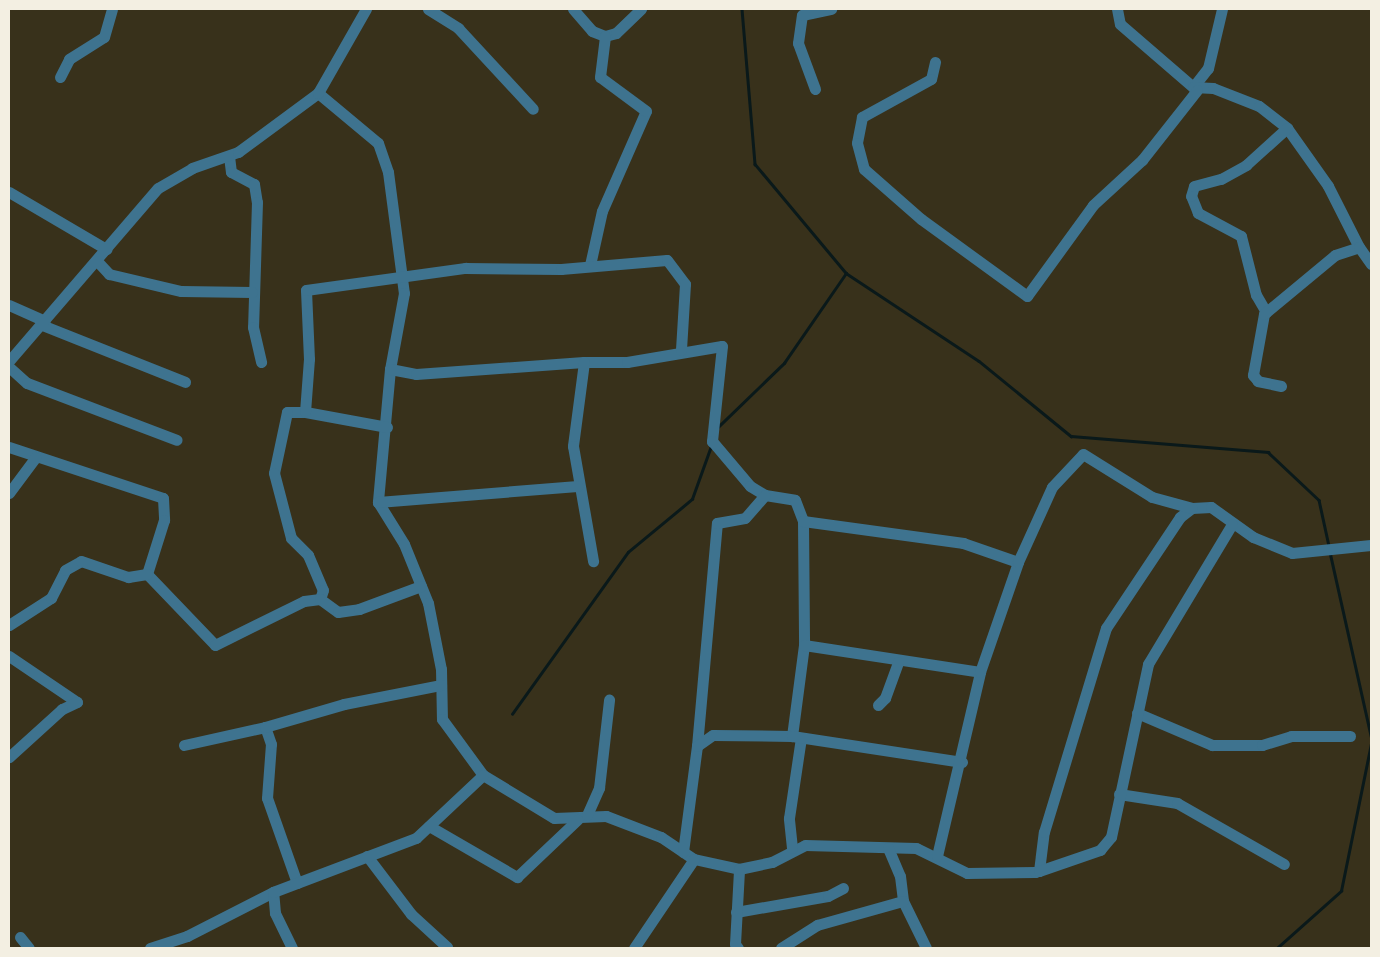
<!DOCTYPE html>
<html>
<head>
<meta charset="utf-8">
<style>
  body { margin:0 }
  #map { position:relative; width:1380px; height:957px; overflow:hidden; background:#38311b; font-family:"Work Sans",sans-serif }
  div>[style] { position:absolute }
  .stream>* { height:2.5px; margin:-1.25px; padding:0 1.25px; transform-origin:1.25px; border-radius:1.25px; background:#0a191a }
  .minor>* { height:11px; margin:-5.5px; padding:0 5.5px; transform-origin:5.5px; border-radius:5.5px; background:#3e738f }
  span { translate:-50% -50%; white-space:nowrap; text-align:center; line-height:1.15; -webkit-text-stroke:4px #38311b; paint-order:stroke }
  .frame { position:absolute; inset:0; border:10px solid #f3efe2; pointer-events:none }
</style>
</head>
<body>
<div id="map">
  <div class="stream">
    <div style="left:742px;top:9px;width:156px;rotate:85.2deg"></div>
    <div style="left:755px;top:164px;width:142px;rotate:50.1deg"></div>
    <div style="left:846px;top:273px;width:159px;rotate:33.5deg"></div>
    <div style="left:979px;top:361px;width:119px;rotate:39.2deg"></div>
    <div style="left:1071px;top:436px;width:198px;rotate:4.6deg"></div>
    <div style="left:1268px;top:452px;width:70px;rotate:43.3deg"></div>
    <div style="left:1319px;top:500px;width:47px;rotate:77.7deg"></div>
    <div style="left:718px;top:427px;width:92px;rotate:-44.1deg"></div>
    <div style="left:784px;top:363px;width:109px;rotate:-55.4deg"></div>
    <div style="left:1330px;top:552px;width:189px;rotate:77.4deg"></div>
    <div style="left:512px;top:714px;width:199px;rotate:-54.4deg"></div>
    <div style="left:628px;top:552px;width:83px;rotate:-39.6deg"></div>
    <div style="left:692px;top:499px;width:56px;rotate:-70.3deg"></div>
    <div style="left:1277px;top:948px;width:86px;rotate:-41.7deg"></div>
    <div style="left:1341px;top:891px;width:151px;rotate:-78.5deg"></div>
  </div>
  <div class="minor">
    <div style="left:428px;top:9px;width:36px;rotate:32deg"></div>
    <div style="left:458px;top:28px;width:110px;rotate:47.2deg"></div>
    <div style="left:573px;top:9px;width:29px;rotate:49deg"></div>
    <div style="left:592px;top:31px;width:14px;rotate:21deg"></div>
    <div style="left:605px;top:36px;width:11px;rotate:-15deg"></div>
    <div style="left:616px;top:33px;width:35px;rotate:-44deg"></div>
    <div style="left:1117px;top:9px;width:15px;rotate:79deg"></div>
    <div style="left:1120px;top:24px;width:96px;rotate:40.8deg"></div>
    <div style="left:1222px;top:9px;width:61px;rotate:103.3deg"></div>
    <div style="left:1208px;top:68px;width:24px;rotate:128deg"></div>
    <div style="left:1193px;top:87px;width:20px;rotate:3deg"></div>
    <div style="left:1213px;top:88px;width:49px;rotate:21.4deg"></div>
    <div style="left:1259px;top:106px;width:36px;rotate:38deg"></div>
    <div style="left:1287px;top:128px;width:71px;rotate:54.7deg"></div>
    <div style="left:1328px;top:186px;width:68px;rotate:63.1deg"></div>
    <div style="left:935px;top:62px;width:17px;rotate:103deg"></div>
    <div style="left:931px;top:79px;width:79px;rotate:151.2deg"></div>
    <div style="left:862px;top:117px;width:26px;rotate:101deg"></div>
    <div style="left:857px;top:143px;width:27px;rotate:75deg"></div>
    <div style="left:864px;top:169px;width:76px;rotate:41.3deg"></div>
    <div style="left:921px;top:219px;width:131px;rotate:36deg"></div>
    <div style="left:1027px;top:296px;width:112px;rotate:-54deg"></div>
    <div style="left:1093px;top:205px;width:67px;rotate:-42.6deg"></div>
    <div style="left:1142px;top:160px;width:89px;rotate:-51.8deg"></div>
    <div style="left:60px;top:77px;width:20px;rotate:-63deg"></div>
    <div style="left:69px;top:59px;width:41px;rotate:-32.2deg"></div>
    <div style="left:104px;top:37px;width:29px;rotate:-74deg"></div>
    <div style="left:815px;top:89px;width:49px;rotate:-110.3deg"></div>
    <div style="left:798px;top:43px;width:28px;rotate:-82deg"></div>
    <div style="left:802px;top:15px;width:30px;rotate:-12deg"></div>
    <div style="left:318px;top:93px;width:78px;rotate:39.8deg"></div>
    <div style="left:378px;top:143px;width:31px;rotate:71deg"></div>
    <div style="left:388px;top:172px;width:122px;rotate:82.5deg"></div>
    <div style="left:404px;top:293px;width:77px;rotate:100.4deg"></div>
    <div style="left:390px;top:369px;width:134px;rotate:95.2deg"></div>
    <div style="left:378px;top:502px;width:49px;rotate:58.2deg"></div>
    <div style="left:404px;top:544px;width:64px;rotate:67.9deg"></div>
    <div style="left:428px;top:603px;width:67px;rotate:78.9deg"></div>
    <div style="left:441px;top:669px;width:50px;rotate:88.9deg"></div>
    <div style="left:442px;top:719px;width:69px;rotate:53.8deg"></div>
    <div style="left:483px;top:775px;width:83px;rotate:31.2deg"></div>
    <div style="left:554px;top:818px;width:52px;rotate:-2.2deg"></div>
    <div style="left:606px;top:816px;width:59px;rotate:20.9deg"></div>
    <div style="left:661px;top:837px;width:40px;rotate:34deg"></div>
    <div style="left:694px;top:859px;width:46px;rotate:12.5deg"></div>
    <div style="left:739px;top:869px;width:34px;rotate:-12deg"></div>
    <div style="left:772px;top:862px;width:37px;rotate:-27deg"></div>
    <div style="left:805px;top:845px;width:111px;rotate:1.5deg"></div>
    <div style="left:916px;top:848px;width:57px;rotate:26.1deg"></div>
    <div style="left:967px;top:873px;width:68px;rotate:-0.8deg"></div>
    <div style="left:1035px;top:872px;width:4px;rotate:-14deg"></div>
    <div style="left:1039px;top:871px;width:39px;rotate:-83deg"></div>
    <div style="left:1044px;top:832px;width:213px;rotate:-73.1deg"></div>
    <div style="left:1106px;top:628px;width:133px;rotate:-56.3deg"></div>
    <div style="left:1180px;top:517px;width:15px;rotate:-37deg"></div>
    <div style="left:1192px;top:508px;width:19px;rotate:-3deg"></div>
    <div style="left:1211px;top:507px;width:52px;rotate:35.5deg"></div>
    <div style="left:1253px;top:537px;width:42px;rotate:22.3deg"></div>
    <div style="left:1292px;top:553px;width:79px;rotate:-5.8deg"></div>
    <div style="left:229px;top:156px;width:16px;rotate:83deg"></div>
    <div style="left:231px;top:172px;width:26px;rotate:28deg"></div>
    <div style="left:254px;top:184px;width:18px;rotate:81deg"></div>
    <div style="left:257px;top:202px;width:125px;rotate:91.8deg"></div>
    <div style="left:253px;top:327px;width:36px;rotate:77deg"></div>
    <div style="left:9px;top:192px;width:113px;rotate:30.4deg"></div>
    <div style="left:97px;top:261px;width:18px;rotate:47deg"></div>
    <div style="left:109px;top:274px;width:74px;rotate:13.3deg"></div>
    <div style="left:181px;top:291px;width:71px;rotate:0.8deg"></div>
    <div style="left:590px;top:265px;width:55px;rotate:-77.5deg"></div>
    <div style="left:602px;top:211px;width:109px;rotate:-66.3deg"></div>
    <div style="left:646px;top:111px;width:57px;rotate:-143.5deg"></div>
    <div style="left:600px;top:77px;width:41px;rotate:-83deg"></div>
    <div style="left:9px;top:305px;width:39px;rotate:24deg"></div>
    <div style="left:1266px;top:312px;width:20px;rotate:-120deg"></div>
    <div style="left:1256px;top:295px;width:61px;rotate:-104.3deg"></div>
    <div style="left:1241px;top:236px;width:49px;rotate:-151.9deg"></div>
    <div style="left:1198px;top:213px;width:18px;rotate:-112deg"></div>
    <div style="left:1191px;top:196px;width:10px;rotate:-73deg"></div>
    <div style="left:1194px;top:186px;width:28px;rotate:-15deg"></div>
    <div style="left:1221px;top:179px;width:29px;rotate:-29deg"></div>
    <div style="left:1246px;top:165px;width:55px;rotate:-42.1deg"></div>
    <div style="left:42px;top:325px;width:154px;rotate:21.7deg"></div>
    <div style="left:9px;top:361px;width:228px;rotate:-49.3deg"></div>
    <div style="left:158px;top:188px;width:39px;rotate:-30deg"></div>
    <div style="left:192px;top:168px;width:49px;rotate:-19.2deg"></div>
    <div style="left:238px;top:152px;width:99px;rotate:-36.4deg"></div>
    <div style="left:318px;top:93px;width:97px;rotate:-60.3deg"></div>
    <div style="left:584px;top:362px;width:43px"></div>
    <div style="left:627px;top:362px;width:96px;rotate:-9.6deg"></div>
    <div style="left:722px;top:346px;width:96px;rotate:96deg"></div>
    <div style="left:712px;top:441px;width:59px;rotate:49.8deg"></div>
    <div style="left:750px;top:486px;width:17px;rotate:31deg"></div>
    <div style="left:765px;top:495px;width:30px;rotate:9deg"></div>
    <div style="left:795px;top:500px;width:22px;rotate:69deg"></div>
    <div style="left:803px;top:521px;width:124px;rotate:89.5deg"></div>
    <div style="left:804px;top:645px;width:92px;rotate:97.5deg"></div>
    <div style="left:9px;top:367px;width:24px;rotate:42deg"></div>
    <div style="left:27px;top:383px;width:160px;rotate:20.8deg"></div>
    <div style="left:390px;top:369px;width:26px;rotate:11deg"></div>
    <div style="left:416px;top:374px;width:168px;rotate:-4.1deg"></div>
    <div style="left:584px;top:362px;width:85px;rotate:97.5deg"></div>
    <div style="left:573px;top:446px;width:117px;rotate:80.1deg"></div>
    <div style="left:1281px;top:386px;width:24px;rotate:-168deg"></div>
    <div style="left:1258px;top:381px;width:8px;rotate:-130deg"></div>
    <div style="left:1253px;top:375px;width:62px;rotate:-79.8deg"></div>
    <div style="left:1264px;top:314px;width:92px;rotate:-39.7deg"></div>
    <div style="left:1335px;top:255px;width:25px;rotate:-18deg"></div>
    <div style="left:1359px;top:247px;width:21px;rotate:55deg"></div>
    <div style="left:305px;top:412px;width:18px;rotate:180deg"></div>
    <div style="left:287px;top:412px;width:62px;rotate:102deg"></div>
    <div style="left:274px;top:473px;width:67px;rotate:75.3deg"></div>
    <div style="left:291px;top:538px;width:24px;rotate:45deg"></div>
    <div style="left:308px;top:555px;width:38px;rotate:67deg"></div>
    <div style="left:323px;top:590px;width:9px;rotate:108deg"></div>
    <div style="left:387px;top:427px;width:83px;rotate:-169.6deg"></div>
    <div style="left:305px;top:412px;width:53px;rotate:-85.7deg"></div>
    <div style="left:309px;top:359px;width:69px;rotate:-92.5deg"></div>
    <div style="left:306px;top:290px;width:161px;rotate:-7.9deg"></div>
    <div style="left:465px;top:268px;width:96px;rotate:0.6deg"></div>
    <div style="left:561px;top:269px;width:106px;rotate:-4.9deg"></div>
    <div style="left:667px;top:260px;width:30px;rotate:53deg"></div>
    <div style="left:685px;top:284px;width:66px;rotate:93.5deg"></div>
    <div style="left:9px;top:447px;width:162px;rotate:18.3deg"></div>
    <div style="left:163px;top:498px;width:22px;rotate:87deg"></div>
    <div style="left:164px;top:520px;width:57px;rotate:107.5deg"></div>
    <div style="left:147px;top:574px;width:98px;rotate:46.2deg"></div>
    <div style="left:215px;top:645px;width:99px;rotate:-26.3deg"></div>
    <div style="left:304px;top:601px;width:16px;rotate:-7deg"></div>
    <div style="left:320px;top:599px;width:22px;rotate:36deg"></div>
    <div style="left:338px;top:612px;width:21px;rotate:-8deg"></div>
    <div style="left:359px;top:609px;width:66px;rotate:-20.4deg"></div>
    <div style="left:9px;top:493px;width:44px;rotate:-53.4deg"></div>
    <div style="left:378px;top:502px;width:200px;rotate:-4.6deg"></div>
    <div style="left:803px;top:521px;width:162px;rotate:7.8deg"></div>
    <div style="left:963px;top:543px;width:58px;rotate:19.1deg"></div>
    <div style="left:9px;top:625px;width:50px;rotate:-32.7deg"></div>
    <div style="left:51px;top:598px;width:31px;rotate:-63deg"></div>
    <div style="left:65px;top:570px;width:18px;rotate:-29deg"></div>
    <div style="left:81px;top:561px;width:50px;rotate:18.8deg"></div>
    <div style="left:128px;top:577px;width:19px;rotate:-9deg"></div>
    <div style="left:804px;top:645px;width:178px;rotate:8.7deg"></div>
    <div style="left:9px;top:656px;width:82px;rotate:34.1deg"></div>
    <div style="left:77px;top:702px;width:17px;rotate:155deg"></div>
    <div style="left:62px;top:709px;width:72px;rotate:137.8deg"></div>
    <div style="left:878px;top:705px;width:10px;rotate:-45deg"></div>
    <div style="left:885px;top:698px;width:38px;rotate:-70deg"></div>
    <div style="left:1137px;top:713px;width:82px;rotate:23.1deg"></div>
    <div style="left:1212px;top:745px;width:50px"></div>
    <div style="left:1262px;top:745px;width:30px;rotate:-17deg"></div>
    <div style="left:1291px;top:736px;width:59px"></div>
    <div style="left:184px;top:745px;width:83px;rotate:-12.5deg"></div>
    <div style="left:697px;top:746px;width:224px;rotate:-84.9deg"></div>
    <div style="left:717px;top:523px;width:28px;rotate:-10deg"></div>
    <div style="left:745px;top:518px;width:30px;rotate:-49deg"></div>
    <div style="left:1119px;top:794px;width:59px;rotate:8.8deg"></div>
    <div style="left:1177px;top:803px;width:123px;rotate:29.7deg"></div>
    <div style="left:587px;top:815px;width:30px;rotate:-66deg"></div>
    <div style="left:599px;top:788px;width:89px;rotate:-83.5deg"></div>
    <div style="left:429px;top:826px;width:102px;rotate:30.1deg"></div>
    <div style="left:517px;top:877px;width:83px;rotate:-43.5deg"></div>
    <div style="left:792px;top:848px;width:30px;rotate:-96deg"></div>
    <div style="left:789px;top:818px;width:81px;rotate:-81.5deg"></div>
    <div style="left:888px;top:848px;width:30px;rotate:67deg"></div>
    <div style="left:900px;top:876px;width:25px;rotate:83deg"></div>
    <div style="left:903px;top:901px;width:52px;rotate:63.9deg"></div>
    <div style="left:683px;top:852px;width:107px;rotate:-82.5deg"></div>
    <div style="left:697px;top:746px;width:19px;rotate:-35deg"></div>
    <div style="left:713px;top:735px;width:79px;rotate:0.7deg"></div>
    <div style="left:792px;top:736px;width:172px;rotate:8.7deg"></div>
    <div style="left:367px;top:856px;width:73px;rotate:52.8deg"></div>
    <div style="left:411px;top:914px;width:49px;rotate:42.5deg"></div>
    <div style="left:937px;top:856px;width:189px;rotate:-76.8deg"></div>
    <div style="left:980px;top:672px;width:116px;rotate:-70.9deg"></div>
    <div style="left:1018px;top:562px;width:82px;rotate:-65.6deg"></div>
    <div style="left:1052px;top:487px;width:45px;rotate:-46.8deg"></div>
    <div style="left:1083px;top:454px;width:81px;rotate:31.9deg"></div>
    <div style="left:1152px;top:497px;width:41px;rotate:15.4deg"></div>
    <div style="left:1039px;top:871px;width:65px;rotate:-19deg"></div>
    <div style="left:1100px;top:850px;width:17px;rotate:-50deg"></div>
    <div style="left:1111px;top:837px;width:177px;rotate:-77.9deg"></div>
    <div style="left:1148px;top:664px;width:163px;rotate:-59deg"></div>
    <div style="left:297px;top:883px;width:90px;rotate:-109.4deg"></div>
    <div style="left:267px;top:798px;width:54px;rotate:-85.8deg"></div>
    <div style="left:271px;top:744px;width:18px;rotate:-109deg"></div>
    <div style="left:265px;top:727px;width:82px;rotate:-16.2deg"></div>
    <div style="left:344px;top:704px;width:99px;rotate:-11.1deg"></div>
    <div style="left:736px;top:912px;width:93px;rotate:-9.9deg"></div>
    <div style="left:828px;top:896px;width:17px;rotate:-28deg"></div>
    <div style="left:20px;top:937px;width:14px;rotate:51deg"></div>
    <div style="left:150px;top:948px;width:39px;rotate:-18deg"></div>
    <div style="left:187px;top:936px;width:97px;rotate:-27.1deg"></div>
    <div style="left:292px;top:948px;width:39px;rotate:-116deg"></div>
    <div style="left:275px;top:913px;width:21px;rotate:-95deg"></div>
    <div style="left:273px;top:892px;width:153px;rotate:-20.7deg"></div>
    <div style="left:416px;top:838px;width:92px;rotate:-43.2deg"></div>
    <div style="left:634px;top:948px;width:107px;rotate:-56deg"></div>
    <div style="left:738px;top:948px;width:5px;rotate:-127deg"></div>
    <div style="left:735px;top:944px;width:75px;rotate:-86.9deg"></div>
    <div style="left:781px;top:948px;width:43px;rotate:-32.6deg"></div>
    <div style="left:817px;top:925px;width:89px;rotate:-15.6deg"></div>
  </div>
  <div class="frame"></div>
</div>
</body>
</html>
